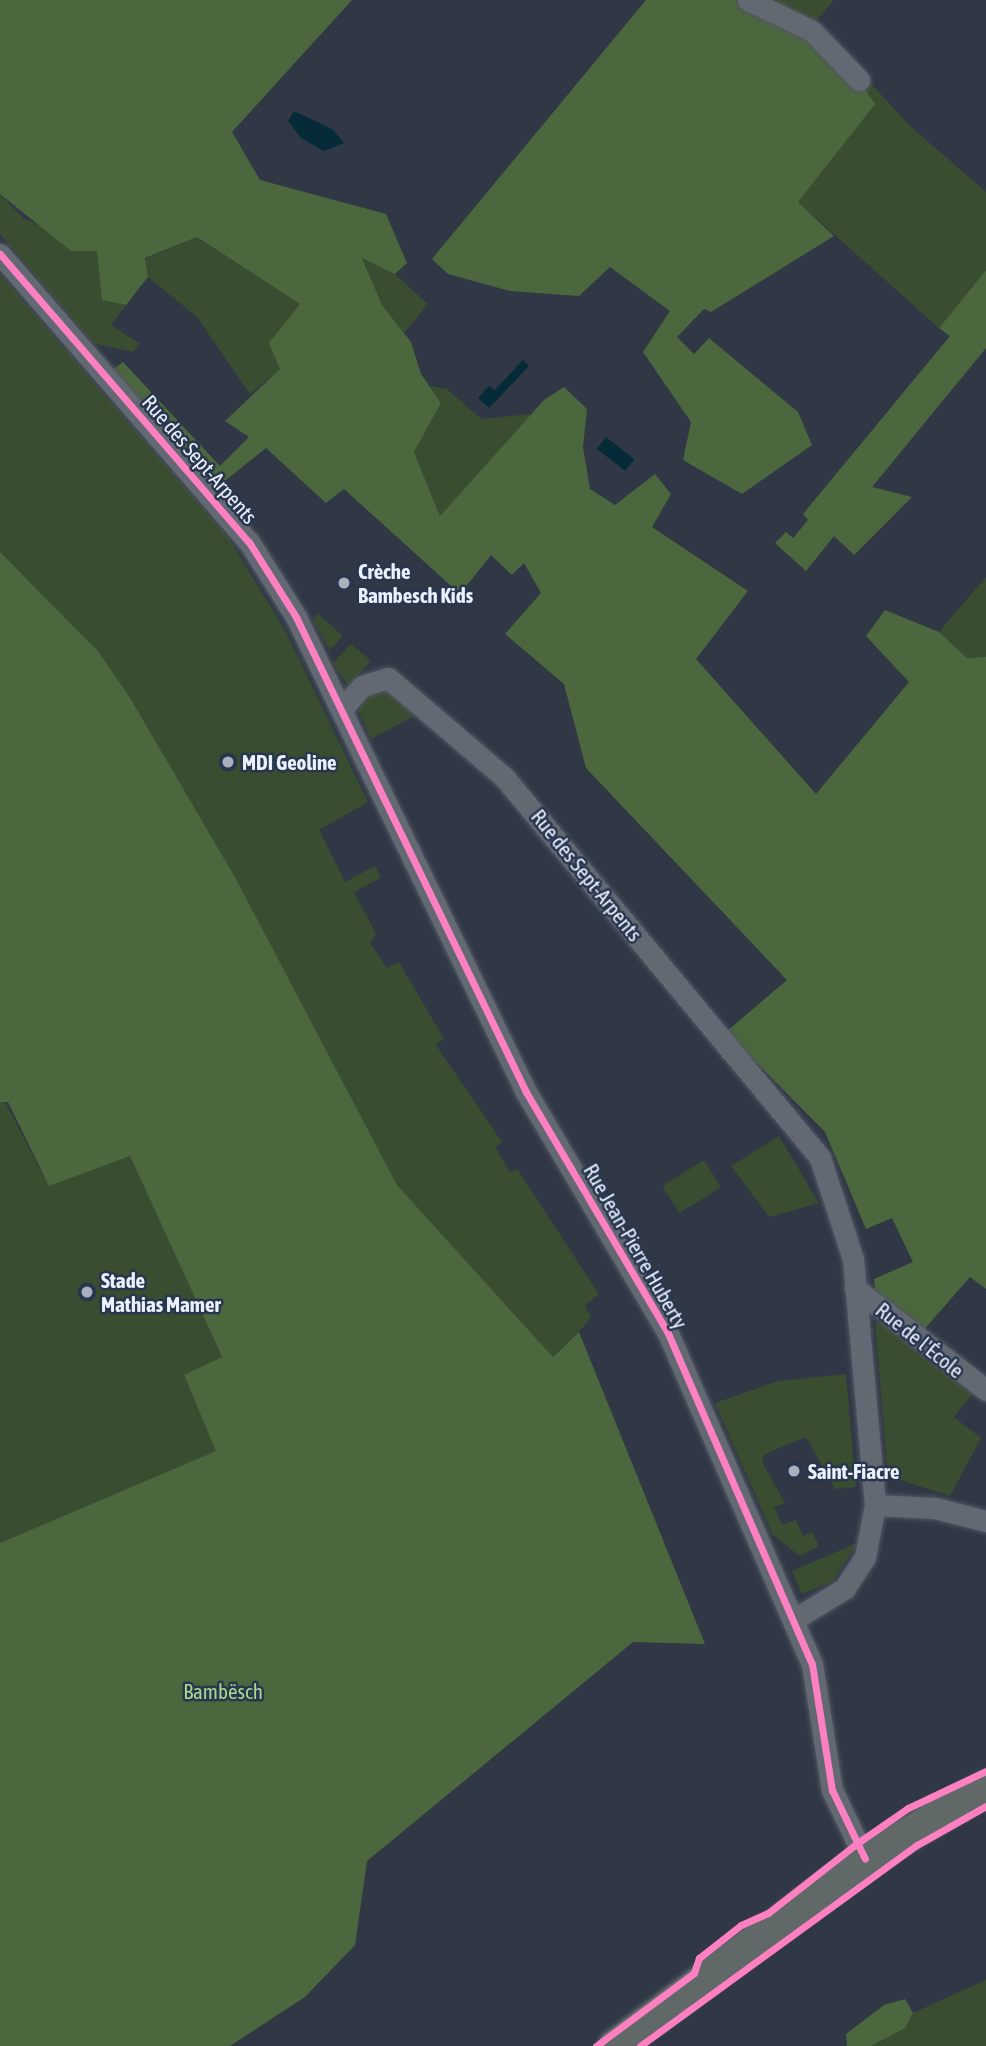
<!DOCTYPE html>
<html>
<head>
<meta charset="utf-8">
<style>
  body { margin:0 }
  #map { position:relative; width:986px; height:2046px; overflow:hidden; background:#303846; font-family:"Asap Condensed",sans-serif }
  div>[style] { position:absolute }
  .green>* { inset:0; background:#394d30; transform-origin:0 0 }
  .forest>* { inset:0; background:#4c673e }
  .water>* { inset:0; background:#042b37; transform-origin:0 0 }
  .roads { filter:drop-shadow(0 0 2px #505762) drop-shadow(0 0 2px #505762) }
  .street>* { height:21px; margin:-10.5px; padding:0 10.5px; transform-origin:10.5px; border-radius:10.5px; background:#636973 }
  .primary>* { height:33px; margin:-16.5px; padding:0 16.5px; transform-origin:16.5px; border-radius:16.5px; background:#606968 }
  .cycleway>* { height:7px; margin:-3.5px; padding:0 3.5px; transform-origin:3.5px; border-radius:3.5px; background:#ff80c0 }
  .dots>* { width:19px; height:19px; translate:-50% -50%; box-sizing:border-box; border:4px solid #28364e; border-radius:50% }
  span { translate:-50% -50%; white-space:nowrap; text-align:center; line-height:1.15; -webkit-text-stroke:5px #28364e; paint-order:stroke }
  .street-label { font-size:21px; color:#eaf1fe }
  .poi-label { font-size:21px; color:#eaf1fe; font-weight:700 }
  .left { translate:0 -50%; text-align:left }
  .park-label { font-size:21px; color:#a9d78c }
</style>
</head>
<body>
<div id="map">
  <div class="green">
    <div style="clip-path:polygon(748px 0,834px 0,815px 22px,909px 125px,986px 192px,986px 270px,939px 328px,798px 202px)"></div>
    <div style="clip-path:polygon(0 194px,24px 219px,98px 250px,102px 300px,126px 305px,111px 325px,140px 344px,133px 352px,93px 343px,0 234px)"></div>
    <div style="clip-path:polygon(197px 237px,300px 304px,270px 343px,281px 369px,250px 394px,197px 317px,148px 277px,145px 259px)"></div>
    <div style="clip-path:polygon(362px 257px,395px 274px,428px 304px,404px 333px,382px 305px)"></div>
    <div style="clip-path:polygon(0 274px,228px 537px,285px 630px,368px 802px,319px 830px,345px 882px,375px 866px,381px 878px,354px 892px,376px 934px,370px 943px,387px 968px,399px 962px,444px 1039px,436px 1045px,502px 1142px,495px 1147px,510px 1172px,517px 1169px,599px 1294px,585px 1306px,591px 1317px,583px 1327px,553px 1357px,397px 1185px,235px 877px,129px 696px,98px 651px,0 552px)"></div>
    <div style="clip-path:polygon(430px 386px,447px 389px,481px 419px,532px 414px,440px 516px,414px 452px,441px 403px)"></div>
    <div style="clip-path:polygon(986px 577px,986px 657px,967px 658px,939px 632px)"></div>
    <div style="clip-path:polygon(317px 613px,343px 636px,330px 650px,313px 621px)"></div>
    <div style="clip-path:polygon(351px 644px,371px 661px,348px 686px,333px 663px)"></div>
    <div style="clip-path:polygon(388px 689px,420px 713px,371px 739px,358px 710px,376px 690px)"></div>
    <div style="clip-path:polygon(0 1092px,44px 1177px,130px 1156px,222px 1357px,184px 1376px,217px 1451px,0 1543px)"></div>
    <div style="clip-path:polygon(779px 1136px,819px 1203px,769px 1217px,731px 1166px)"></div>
    <div style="left:704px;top:1160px;width:32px;height:49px;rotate:58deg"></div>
    <div style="clip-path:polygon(887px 1319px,929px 1362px,975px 1391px,954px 1417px,981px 1438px,950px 1496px,888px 1476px,875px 1324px)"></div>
    <div style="clip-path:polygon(846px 1374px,856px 1487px,835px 1489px,806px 1437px,765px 1454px,762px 1462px,785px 1503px,774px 1507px,782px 1525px,796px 1520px,803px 1536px,812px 1532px,819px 1546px,800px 1556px,773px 1535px,715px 1403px,778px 1381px)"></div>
    <div style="clip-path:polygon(857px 1543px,833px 1581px,802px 1594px,792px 1571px)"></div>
    <div style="clip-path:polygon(986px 1980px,986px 2046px,871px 2046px,905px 2028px,913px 2013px)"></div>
  </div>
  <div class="forest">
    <div style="clip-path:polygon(0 0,352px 0,232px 132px,260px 180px,386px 214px,407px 263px,395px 274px,362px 258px,382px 305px,411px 342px,421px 374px,441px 403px,414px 452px,440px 516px,544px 400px,564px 387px,587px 409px,583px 447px,590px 489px,615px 505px,655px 474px,671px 494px,652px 527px,748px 591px,696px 659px,816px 794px,909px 682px,866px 636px,885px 610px,939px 632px,967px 658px,986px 657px,986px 1289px,970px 1277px,921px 1333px,875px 1289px,874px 1279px,913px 1262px,892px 1218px,866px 1229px,825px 1132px,726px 1032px,787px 980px,586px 768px,564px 684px,505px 634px,541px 593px,524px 563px,512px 575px,491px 555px,460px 594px,344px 489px,326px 503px,266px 448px,215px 489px,112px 370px,123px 362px,220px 466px,249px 437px,225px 421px,280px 369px,269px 343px,300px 304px,197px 237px,145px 258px,148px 277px,126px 305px,102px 300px,97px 251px,71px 251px,0 194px)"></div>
    <div style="clip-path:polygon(646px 0,748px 0,791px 18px,859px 80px,875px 104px,798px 202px,834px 236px,711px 312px,704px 309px,677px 337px,694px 354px,709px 338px,798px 412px,812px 445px,742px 494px,683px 460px,691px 422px,643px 352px,670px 311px,610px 267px,579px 296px,510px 291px,448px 274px,432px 259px)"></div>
    <div style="clip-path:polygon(986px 270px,986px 348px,872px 487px,912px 497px,854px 555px,834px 536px,806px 571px,775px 543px,786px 532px,793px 538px,808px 520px,803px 514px,950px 336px,939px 328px)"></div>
    <div style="clip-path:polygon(0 552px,98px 651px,129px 696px,235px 877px,397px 1185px,553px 1357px,579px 1332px,705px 1644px,633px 1642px,367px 1861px,355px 1945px,305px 1997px,230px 2046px,0 2046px,0 1543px,216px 1451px,184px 1375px,222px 1357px,130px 1156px,49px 1186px,8px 1102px,0 1102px)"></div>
    <div style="clip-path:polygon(905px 1999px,913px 2013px,905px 2028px,871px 2046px,847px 2046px,846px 2034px,884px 2005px)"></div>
  </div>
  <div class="water">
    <div style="clip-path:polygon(294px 111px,332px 129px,344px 143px,324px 151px,301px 138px,288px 121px)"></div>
    <div style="clip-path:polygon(523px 360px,529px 366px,489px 408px,478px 398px,489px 386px,495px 390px)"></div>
    <div style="left:606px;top:437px;width:36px;height:15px;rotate:38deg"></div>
  </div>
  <div class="roads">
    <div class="street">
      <div style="left:748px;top:0;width:71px;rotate:25.8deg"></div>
      <div style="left:812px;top:31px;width:68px;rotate:46.2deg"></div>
      <div style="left:0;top:254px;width:381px;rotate:49.2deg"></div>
      <div style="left:249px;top:542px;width:89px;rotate:57.9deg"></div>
      <div style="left:296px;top:617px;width:528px;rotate:64.16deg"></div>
      <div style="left:526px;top:1092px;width:277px;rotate:59.5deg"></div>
      <div style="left:667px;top:1331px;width:363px;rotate:66.5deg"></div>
      <div style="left:812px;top:1664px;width:128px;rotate:81deg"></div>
      <div style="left:832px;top:1790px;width:76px;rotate:64.4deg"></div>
      <div style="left:342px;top:709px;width:30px;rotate:-49deg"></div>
      <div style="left:362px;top:686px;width:27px;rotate:-17deg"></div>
      <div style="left:388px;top:678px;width:153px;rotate:40.5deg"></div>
      <div style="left:504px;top:777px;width:495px;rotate:50.3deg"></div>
      <div style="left:820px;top:1158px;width:106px;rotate:71.9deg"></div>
      <div style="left:853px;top:1259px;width:247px;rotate:84.9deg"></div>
      <div style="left:875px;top:1505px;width:53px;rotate:100.9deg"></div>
      <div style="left:865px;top:1557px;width:37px;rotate:123deg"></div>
      <div style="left:845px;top:1588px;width:59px;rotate:148.2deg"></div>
      <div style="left:855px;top:1288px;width:166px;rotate:37.9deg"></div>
      <div style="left:875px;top:1505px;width:60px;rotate:2.9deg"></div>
      <div style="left:935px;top:1508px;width:53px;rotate:14.3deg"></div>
    </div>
    <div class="primary">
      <div style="left:614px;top:2046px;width:313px;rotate:-36.7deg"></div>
      <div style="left:865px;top:1859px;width:141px;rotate:-30.8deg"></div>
    </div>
  </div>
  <div class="cycleway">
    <div style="left:0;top:254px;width:381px;rotate:49.2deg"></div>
    <div style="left:249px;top:542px;width:89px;rotate:57.9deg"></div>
    <div style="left:296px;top:617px;width:528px;rotate:64.16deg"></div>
    <div style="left:526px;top:1092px;width:277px;rotate:59.5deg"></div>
    <div style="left:667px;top:1331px;width:363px;rotate:66.5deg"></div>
    <div style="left:812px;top:1664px;width:128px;rotate:81deg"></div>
    <div style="left:832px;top:1790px;width:76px;rotate:64.4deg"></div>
    <div style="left:596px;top:2046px;width:122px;rotate:-36.7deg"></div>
    <div style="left:694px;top:1973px;width:16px;rotate:-72deg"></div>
    <div style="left:699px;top:1958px;width:53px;rotate:-38.2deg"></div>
    <div style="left:741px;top:1925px;width:30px;rotate:-24deg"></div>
    <div style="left:768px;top:1913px;width:112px;rotate:-38.1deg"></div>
    <div style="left:856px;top:1844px;width:63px;rotate:-34.7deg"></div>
    <div style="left:908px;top:1808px;width:86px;rotate:-25.4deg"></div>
    <div style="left:640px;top:2046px;width:342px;rotate:-36deg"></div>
    <div style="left:917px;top:1845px;width:79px;rotate:-29.5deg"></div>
  </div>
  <div class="dots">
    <div style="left:344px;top:583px;background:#a9b0be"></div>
    <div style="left:228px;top:762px;background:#a9b0be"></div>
    <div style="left:87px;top:1292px;background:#a9b0be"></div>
    <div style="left:794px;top:1471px;background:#a9b0be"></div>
  </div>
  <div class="street-label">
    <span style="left:200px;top:459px;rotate:49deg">Rue des Sept-Arpents</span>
    <span style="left:587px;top:875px;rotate:51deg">Rue des Sept-Arpents</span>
    <span style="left:636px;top:1246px;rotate:60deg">Rue Jean-Pierre Huberty</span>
    <span style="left:920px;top:1340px;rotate:39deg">Rue de l'École</span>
  </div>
  <div class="poi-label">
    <span class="left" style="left:358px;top:583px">Crèche<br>Bambesch Kids</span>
    <span class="left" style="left:242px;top:762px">MDI Geoline</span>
    <span class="left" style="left:101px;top:1292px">Stade<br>Mathias Mamer</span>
    <span class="left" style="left:808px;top:1471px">Saint-Fiacre</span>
  </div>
  <div class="park-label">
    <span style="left:223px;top:1691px">Bambësch</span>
  </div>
</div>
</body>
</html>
